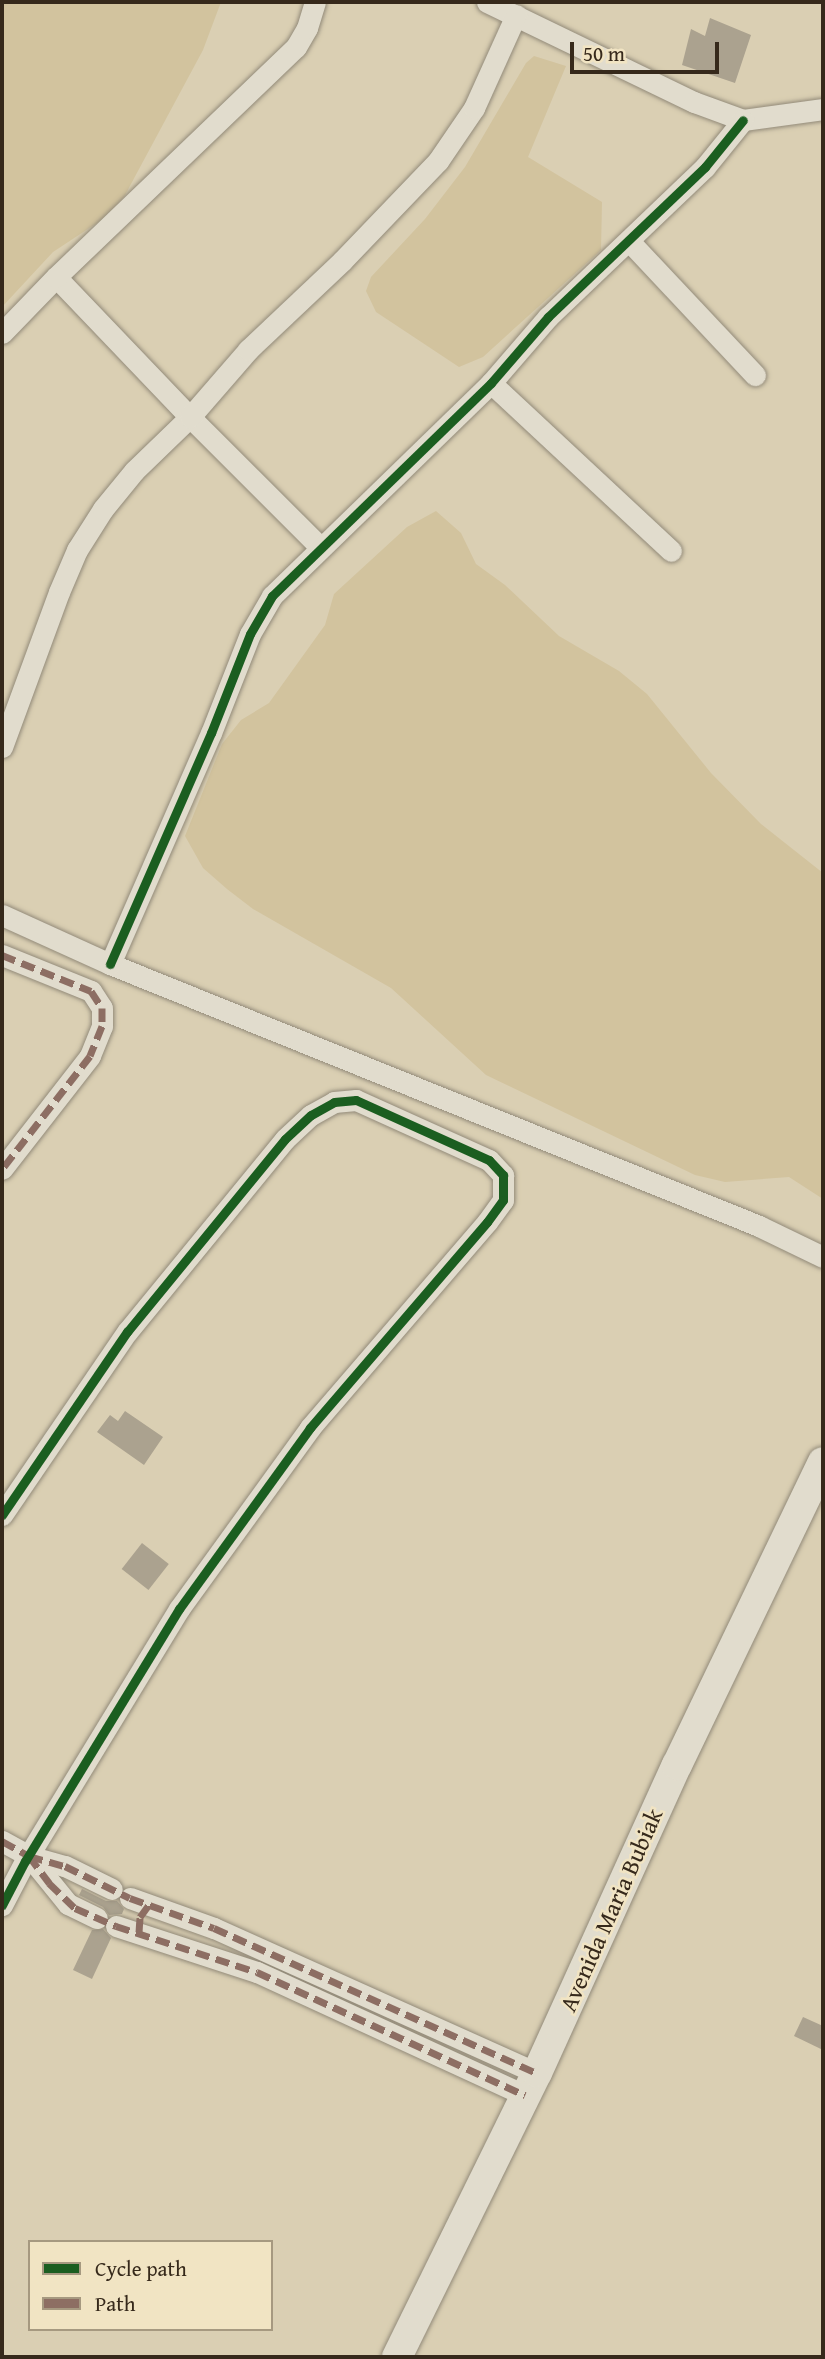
<!DOCTYPE html>
<html>
<head>
<meta charset="utf-8">
<style>
  body { margin:0 }
  #map { position:relative; width:825px; height:2359px; overflow:hidden; background:#dacfb3; font-family:"Gentium Book Plus",serif }
  div>[style] { position:absolute }
  .green>* { inset:0; background:#d2c39e }
  .building>* { inset:0; background:#aba28f; transform-origin:0 0 }
  .roads { filter:drop-shadow(0 0 2px #928a79) drop-shadow(0 0 2px #928a79) }
  .street>* { height:21px; margin:-10.5px; padding:0 10.5px; transform-origin:10.5px; border-radius:10.5px; background:#e1dccd }
  .secondary>* { height:30px; margin:-15px; padding:0 15px; transform-origin:15px; border-radius:15px; background:#e1dccd }
  .quiet>* { height:7px; margin-top:-3.5px; transform-origin:0; background:repeating-linear-gradient(90deg,#8d6e63 0 14px,transparent 0 21px) }
  .cycleway>* { height:9px; margin:-4.5px; padding:0 4.5px; transform-origin:4.5px; border-radius:4.5px; background:#1b5e20 }
  span { translate:-50% -50%; white-space:nowrap; text-align:center; line-height:1.15; -webkit-text-stroke:5px #f1e4c3; paint-order:stroke }
  .street-label { font-size:24px; color:#36291b }
  .frame { position:absolute; inset:0; border:4px solid #36291b; pointer-events:none }
  .legend { position:absolute; left:28px; top:2240px; width:245px; height:91px; box-sizing:border-box; background:#f1e4c3; border:2px solid #a69980; margin:0; padding:9px 12px; list-style:none; font-size:21px; color:#36291b }
  .legend li { display:flex; align-items:center; gap:14px; height:35px }
  .legend b { width:35px; border:2px solid #a69980 }
  .scale { position:absolute; left:570px; top:42px; width:149px; height:32px; box-sizing:border-box; border:4px solid #36291b; border-top:0; padding-left:9px; font-size:21px; line-height:24px; white-space:nowrap; color:#36291b; -webkit-text-stroke:5px #f1e4c3; paint-order:stroke }
</style>
</head>
<body>
<div id="map">
  <div class="green">
    <div style="clip-path:polygon(2px 2px,221px 2px,203px 50px,124px 197px,103px 219px,53px 252px,2px 307px)"></div>
    <div style="clip-path:polygon(534px 56px,566px 66px,528px 157px,602px 202px,601px 250px,483px 357px,459px 367px,376px 312px,366px 291px,371px 277px,425px 219px,465px 167px,526px 63px)"></div>
    <div style="clip-path:polygon(436px 511px,461px 533px,476px 564px,505px 585px,559px 636px,619px 671px,647px 694px,711px 773px,761px 824px,823px 873px,823px 1199px,789px 1177px,725px 1182px,695px 1175px,486px 1075px,391px 988px,253px 909px,227px 889px,203px 868px,185px 836px,222px 744px,241px 720px,269px 703px,325px 625px,334px 594px,407px 527px)"></div>
  </div>
  <div class="building">
    <div style="clip-path:polygon(710px 18px,751px 35px,735px 83px,682px 65px,691px 29px,705px 36px)"></div>
    <div style="clip-path:polygon(125px 1411px,163px 1437px,144px 1465px,97px 1432px,110px 1415px,118px 1421px)"></div>
    <div style="left:142px;top:1543px;width:34px;height:33px;rotate:38deg"></div>
    <div style="clip-path:polygon(82px 1889px,106px 1901px,117px 1901px,124px 1909px,122px 1914px,109px 1915px,103px 1907px,79px 1895px)"></div>
    <div style="clip-path:polygon(103px 1929px,111px 1938px,92px 1979px,73px 1970px,92px 1930px)"></div>
    <div style="clip-path:polygon(803px 2017px,823px 2026px,823px 2050px,794px 2036px)"></div>
  </div>
  <div class="roads">
    <div class="street">
      <div style="left:487px;top:2px;width:230px;rotate:25.8deg"></div>
      <div style="left:694px;top:102px;width:52px;rotate:20.2deg"></div>
      <div style="left:743px;top:120px;width:81px;rotate:-7.8deg"></div>
      <div style="left:629px;top:241px;width:184px;rotate:46.8deg"></div>
      <div style="left:56px;top:277px;width:194px;rotate:46.3deg"></div>
      <div style="left:190px;top:417px;width:184px;rotate:45deg"></div>
      <div style="left:2px;top:333px;width:78px;rotate:-46deg"></div>
      <div style="left:56px;top:277px;width:332px;rotate:-43.8deg"></div>
      <div style="left:296px;top:47px;width:22px;rotate:-60deg"></div>
      <div style="left:307px;top:28px;width:27px;rotate:-73deg"></div>
      <div style="left:491px;top:383px;width:246px;rotate:43deg"></div>
      <div style="left:2px;top:747px;width:165px;rotate:-69.8deg"></div>
      <div style="left:59px;top:592px;width:46px;rotate:-66.8deg"></div>
      <div style="left:77px;top:550px;width:49px;rotate:-57.6deg"></div>
      <div style="left:103px;top:509px;width:49px;rotate:-50.8deg"></div>
      <div style="left:134px;top:471px;width:78px;rotate:-44deg"></div>
      <div style="left:190px;top:417px;width:89px;rotate:-49.1deg"></div>
      <div style="left:248px;top:350px;width:129px;rotate:-43.4deg"></div>
      <div style="left:342px;top:261px;width:139px;rotate:-46.2deg"></div>
      <div style="left:438px;top:161px;width:64px;rotate:-55.8deg"></div>
      <div style="left:474px;top:108px;width:102px;rotate:-65.7deg"></div>
      <div style="left:2px;top:915px;width:119px;rotate:24.4deg"></div>
      <div style="left:110px;top:964px;width:700px;rotate:21.98deg"></div>
      <div style="left:759px;top:1226px;width:71px;rotate:25.8deg"></div>
      <div style="left:2px;top:955px;width:96px;rotate:22deg"></div>
      <div style="left:91px;top:991px;width:20px;rotate:57deg"></div>
      <div style="left:102px;top:1008px;width:18px;rotate:90deg"></div>
      <div style="left:102px;top:1026px;width:32px;rotate:112deg"></div>
      <div style="left:90px;top:1056px;width:143px;rotate:127.9deg"></div>
      <div style="left:110px;top:964px;width:252px;rotate:-66.4deg"></div>
      <div style="left:211px;top:733px;width:106px;rotate:-68.5deg"></div>
      <div style="left:250px;top:634px;width:44px;rotate:-59.9deg"></div>
      <div style="left:272px;top:596px;width:305px;rotate:-44.2deg"></div>
      <div style="left:491px;top:383px;width:87px;rotate:-49.2deg"></div>
      <div style="left:548px;top:317px;width:217px;rotate:-43.7deg"></div>
      <div style="left:705px;top:167px;width:60px;rotate:-51deg"></div>
      <div style="left:2px;top:1515px;width:222px;rotate:-55.7deg"></div>
      <div style="left:127px;top:1332px;width:249px;rotate:-50.7deg"></div>
      <div style="left:285px;top:1139px;width:35px;rotate:-43deg"></div>
      <div style="left:311px;top:1115px;width:26px;rotate:-29deg"></div>
      <div style="left:334px;top:1102px;width:22px;rotate:-5deg"></div>
      <div style="left:356px;top:1100px;width:146px;rotate:24.3deg"></div>
      <div style="left:489px;top:1160px;width:21px;rotate:47deg"></div>
      <div style="left:503px;top:1175px;width:25px;rotate:90deg"></div>
      <div style="left:503px;top:1200px;width:27px;rotate:126deg"></div>
      <div style="left:487px;top:1222px;width:272px;rotate:130.7deg"></div>
      <div style="left:310px;top:1428px;width:223px;rotate:125.9deg"></div>
      <div style="left:179px;top:1609px;width:295px;rotate:121.4deg"></div>
      <div style="left:25px;top:1861px;width:50px;rotate:117.6deg"></div>
      <div style="left:2px;top:1841px;width:31px;rotate:29deg"></div>
      <div style="left:29px;top:1856px;width:37px;rotate:16deg"></div>
      <div style="left:65px;top:1866px;width:52px;rotate:26.1deg"></div>
      <div style="left:29px;top:1856px;width:62px;rotate:50.9deg"></div>
      <div style="left:68px;top:1904px;width:32px;rotate:26deg"></div>
      <div style="left:130px;top:1898px;width:89px;rotate:19.7deg"></div>
      <div style="left:214px;top:1928px;width:354px;rotate:24.2deg"></div>
      <div style="left:116px;top:1926px;width:148px;rotate:18.1deg"></div>
      <div style="left:257px;top:1972px;width:295px;rotate:24.7deg"></div>
    </div>
    <div class="secondary">
      <div style="left:397px;top:2357px;width:317px;rotate:-63.8deg"></div>
      <div style="left:537px;top:2073px;width:338px;rotate:-65.6deg"></div>
      <div style="left:677px;top:1765px;width:336px;rotate:-64.3deg"></div>
    </div>
  </div>
  <div class="quiet">
    <div style="left:2px;top:955px;width:96px;rotate:22deg"></div>
    <div style="left:91px;top:991px;width:20px;rotate:57deg"></div>
    <div style="left:102px;top:1008px;width:18px;rotate:90deg"></div>
    <div style="left:102px;top:1026px;width:32px;rotate:112deg"></div>
    <div style="left:90px;top:1056px;width:143px;rotate:127.9deg"></div>
    <div style="left:2px;top:1841px;width:31px;rotate:29deg"></div>
    <div style="left:29px;top:1856px;width:37px;rotate:16deg"></div>
    <div style="left:65px;top:1866px;width:72px;rotate:26.2deg"></div>
    <div style="left:130px;top:1898px;width:89px;rotate:19.7deg"></div>
    <div style="left:214px;top:1928px;width:354px;rotate:24.2deg"></div>
    <div style="left:29px;top:1856px;width:34px;rotate:53deg"></div>
    <div style="left:49px;top:1883px;width:36px;rotate:44deg"></div>
    <div style="left:75px;top:1908px;width:45px;rotate:23.7deg"></div>
    <div style="left:116px;top:1926px;width:148px;rotate:18.1deg"></div>
    <div style="left:257px;top:1972px;width:295px;rotate:24.7deg"></div>
    <div style="left:139px;top:1932px;width:15px;rotate:-86deg"></div>
    <div style="left:140px;top:1917px;width:17px;rotate:-54deg"></div>
  </div>
  <div class="cycleway">
    <div style="left:110px;top:964px;width:252px;rotate:-66.4deg"></div>
    <div style="left:211px;top:733px;width:106px;rotate:-68.5deg"></div>
    <div style="left:250px;top:634px;width:44px;rotate:-59.9deg"></div>
    <div style="left:272px;top:596px;width:305px;rotate:-44.2deg"></div>
    <div style="left:491px;top:383px;width:87px;rotate:-49.2deg"></div>
    <div style="left:548px;top:317px;width:217px;rotate:-43.7deg"></div>
    <div style="left:705px;top:167px;width:60px;rotate:-51deg"></div>
    <div style="left:2px;top:1515px;width:222px;rotate:-55.7deg"></div>
    <div style="left:127px;top:1332px;width:249px;rotate:-50.7deg"></div>
    <div style="left:285px;top:1139px;width:35px;rotate:-43deg"></div>
    <div style="left:311px;top:1115px;width:26px;rotate:-29deg"></div>
    <div style="left:334px;top:1102px;width:22px;rotate:-5deg"></div>
    <div style="left:356px;top:1100px;width:146px;rotate:24.3deg"></div>
    <div style="left:489px;top:1160px;width:21px;rotate:47deg"></div>
    <div style="left:503px;top:1175px;width:25px;rotate:90deg"></div>
    <div style="left:503px;top:1200px;width:27px;rotate:126deg"></div>
    <div style="left:487px;top:1222px;width:272px;rotate:130.7deg"></div>
    <div style="left:310px;top:1428px;width:223px;rotate:125.9deg"></div>
    <div style="left:179px;top:1609px;width:295px;rotate:121.4deg"></div>
    <div style="left:25px;top:1861px;width:50px;rotate:117.6deg"></div>
  </div>
  <div class="street-label">
    <span style="left:611px;top:1910px;rotate:-66deg">Avenida Maria Bubiak</span>
  </div>
  <div class="frame"></div>
  <ul class="legend">
  <li><b style="height:9px;background:#1b5e20"></b>Cycle path</li>
  <li><b style="height:9px;background:#8d6e63"></b>Path</li>
  </ul>
  <div class="scale">50 m</div>
</div>
</body>
</html>
